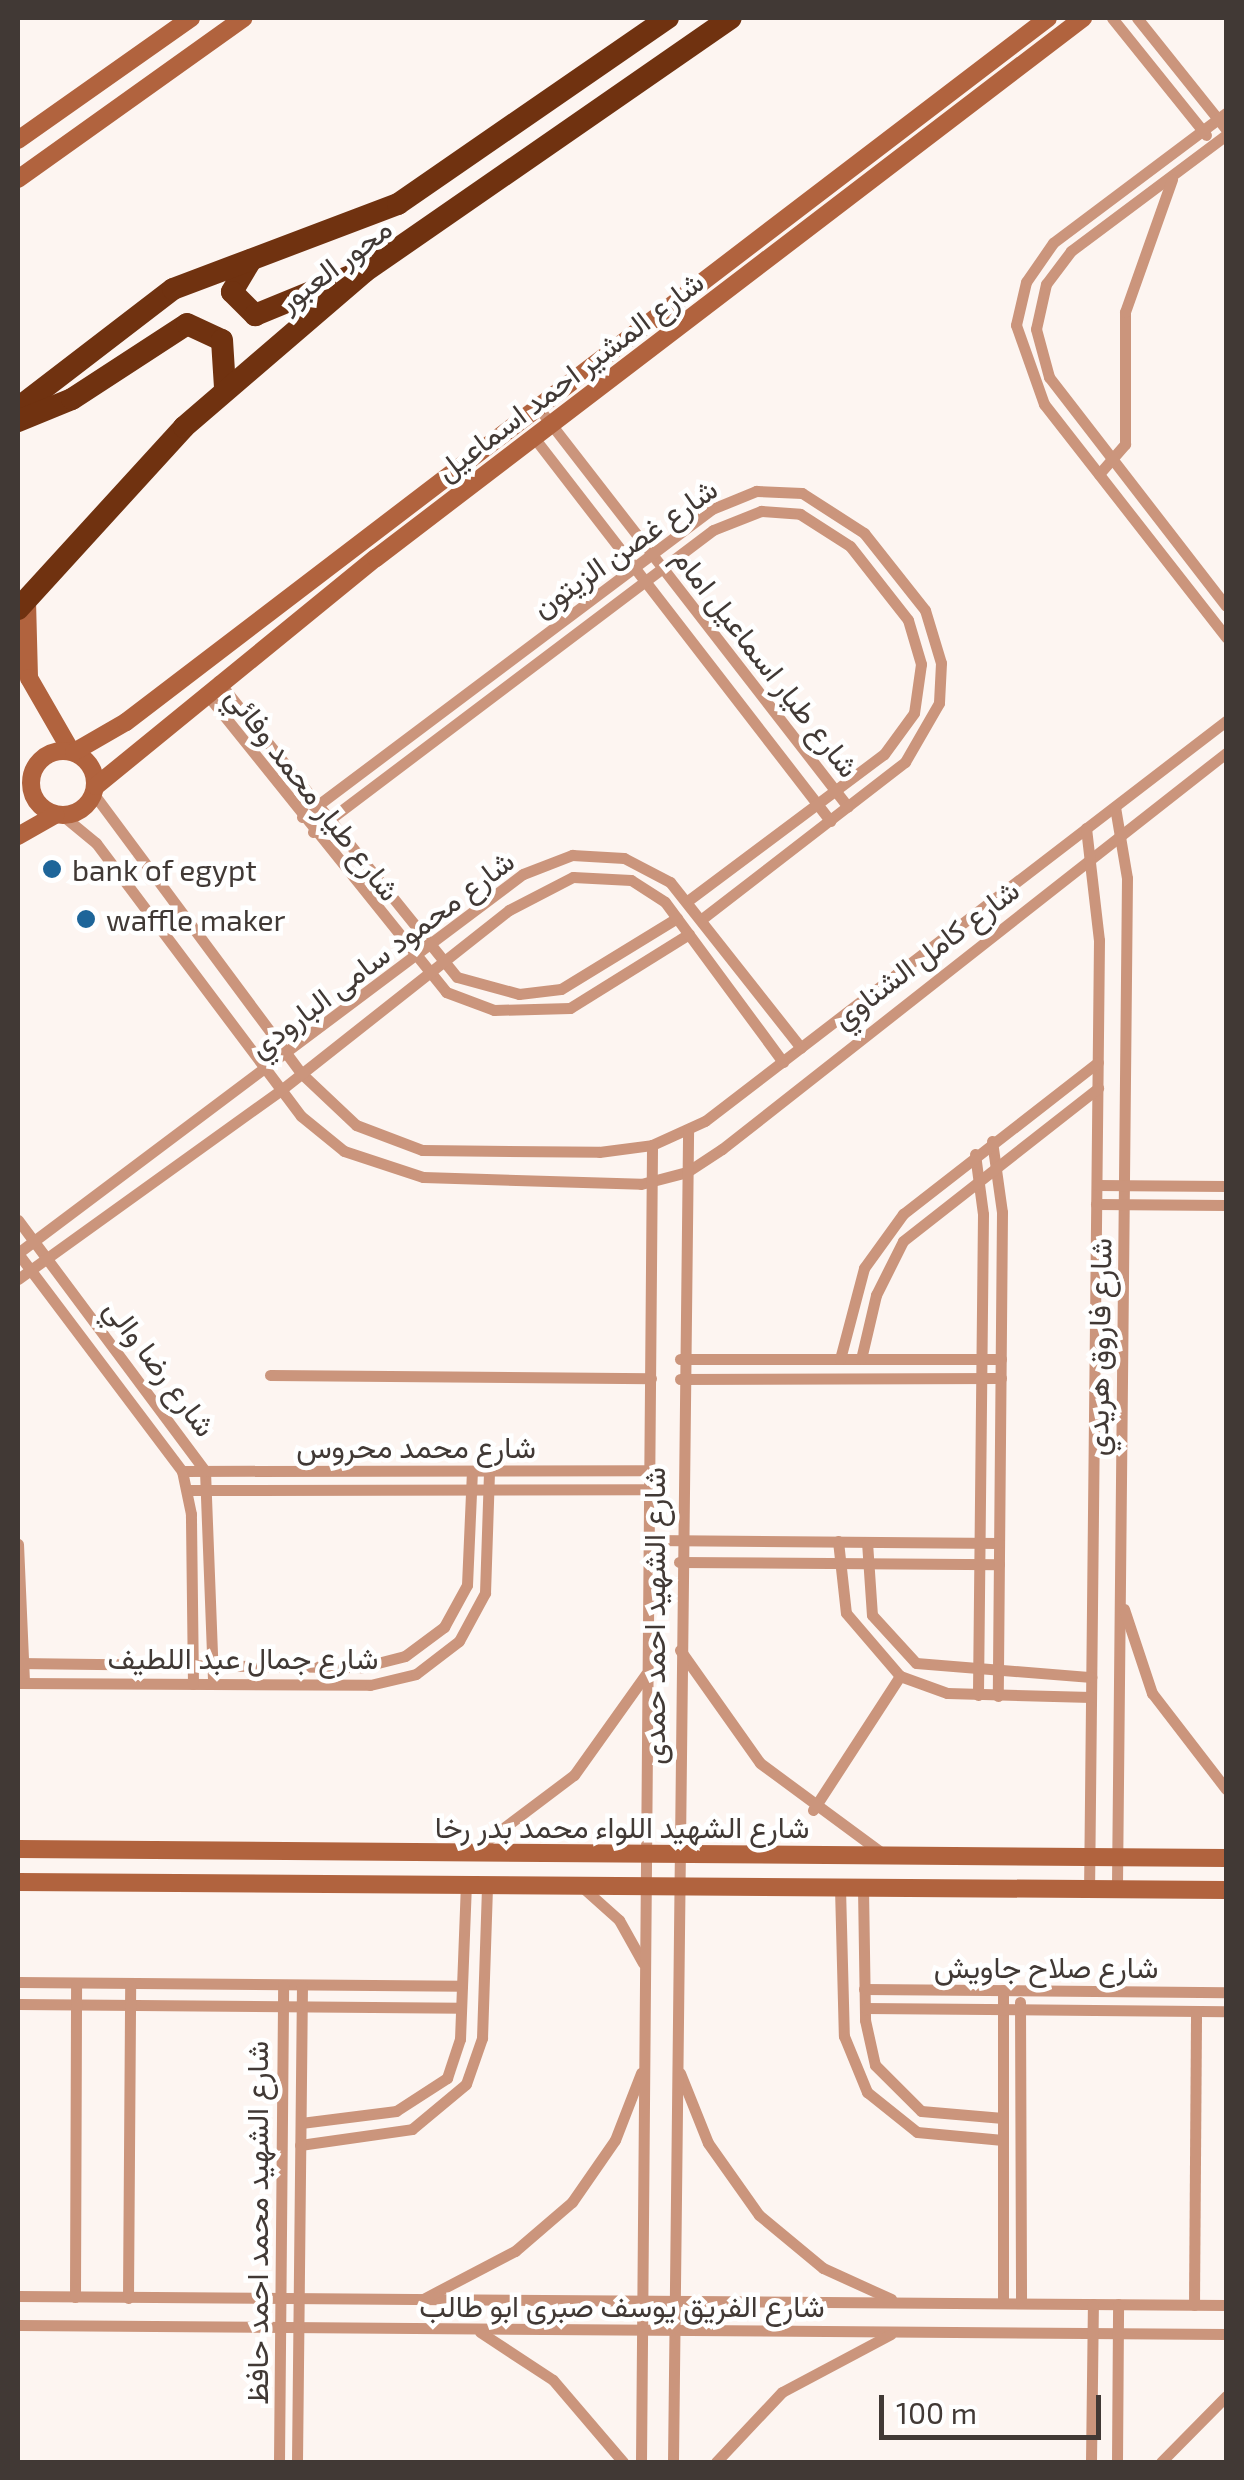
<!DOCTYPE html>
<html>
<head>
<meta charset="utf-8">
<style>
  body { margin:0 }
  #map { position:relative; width:1244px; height:2480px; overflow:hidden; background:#fdf5f1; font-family:"Exo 2",Vazirmatn,sans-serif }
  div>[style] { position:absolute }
  .street>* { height:11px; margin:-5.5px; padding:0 5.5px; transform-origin:5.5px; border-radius:5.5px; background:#cb957c }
  .secondary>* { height:18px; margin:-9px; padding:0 9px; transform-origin:9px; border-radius:9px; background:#b1633e }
  .secondary>.ring { margin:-9px; padding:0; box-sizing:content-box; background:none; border:18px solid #b1633e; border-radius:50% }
  .highway>* { height:22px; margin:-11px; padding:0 11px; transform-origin:11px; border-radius:11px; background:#703210 }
  .dots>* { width:28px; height:28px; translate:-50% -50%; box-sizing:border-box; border:5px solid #fff; border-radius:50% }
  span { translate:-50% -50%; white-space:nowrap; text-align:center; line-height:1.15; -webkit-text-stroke:9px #fff; paint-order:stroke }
  .street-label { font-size:30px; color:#413935 }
  .poi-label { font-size:30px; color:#413935 }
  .left { translate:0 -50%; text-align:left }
  .frame { position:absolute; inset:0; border:20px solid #413935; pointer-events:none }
  .scale { position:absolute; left:879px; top:2395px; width:222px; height:45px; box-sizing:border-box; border:5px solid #413935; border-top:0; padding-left:12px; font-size:30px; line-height:35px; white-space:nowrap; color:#413935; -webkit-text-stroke:8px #fff; paint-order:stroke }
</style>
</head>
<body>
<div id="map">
  <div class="street">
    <div style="left:1112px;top:18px;width:150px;rotate:51.2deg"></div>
    <div style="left:1137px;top:18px;width:142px;rotate:51.3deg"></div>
    <div style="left:1226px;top:113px;width:216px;rotate:143.1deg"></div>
    <div style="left:1053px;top:243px;width:47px;rotate:124.7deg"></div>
    <div style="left:1026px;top:282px;width:44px;rotate:103.1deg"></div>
    <div style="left:1016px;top:325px;width:84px;rotate:70.5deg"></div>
    <div style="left:1044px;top:404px;width:296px;rotate:52deg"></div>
    <div style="left:1226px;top:135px;width:194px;rotate:143.2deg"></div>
    <div style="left:1071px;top:251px;width:41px;rotate:127.1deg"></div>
    <div style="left:1046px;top:284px;width:46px;rotate:102.5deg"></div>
    <div style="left:1036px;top:329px;width:50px;rotate:74.8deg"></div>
    <div style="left:1049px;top:377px;width:289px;rotate:52.3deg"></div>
    <div style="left:537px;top:406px;width:507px;rotate:52.2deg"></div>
    <div style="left:532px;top:435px;width:488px;rotate:52.3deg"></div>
    <div style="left:1099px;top:474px;width:40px;rotate:-49deg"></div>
    <div style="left:1125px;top:444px;width:132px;rotate:-90deg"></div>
    <div style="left:1125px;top:312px;width:141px;rotate:-70.5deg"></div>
    <div style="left:218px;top:681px;width:380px;rotate:51.1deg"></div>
    <div style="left:457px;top:977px;width:64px;rotate:15.3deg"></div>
    <div style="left:519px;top:994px;width:42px;rotate:-6.8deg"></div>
    <div style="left:561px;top:989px;width:136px;rotate:-31.5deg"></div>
    <div style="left:205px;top:692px;width:385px;rotate:51.2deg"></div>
    <div style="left:446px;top:992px;width:51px;rotate:20.6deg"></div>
    <div style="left:494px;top:1010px;width:76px;rotate:-1.5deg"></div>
    <div style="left:570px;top:1008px;width:140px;rotate:-31.9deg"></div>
    <div style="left:93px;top:793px;width:350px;rotate:53.4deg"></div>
    <div style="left:302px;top:1074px;width:74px;rotate:43.4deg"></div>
    <div style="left:356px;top:1125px;width:71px;rotate:20.7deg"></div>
    <div style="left:422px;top:1150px;width:177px;rotate:0.6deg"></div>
    <div style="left:599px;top:1152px;width:53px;rotate:-7.5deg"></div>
    <div style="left:652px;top:1145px;width:58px;rotate:-24.4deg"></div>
    <div style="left:705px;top:1121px;width:657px;rotate:-37.52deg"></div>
    <div style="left:1115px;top:807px;width:72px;rotate:80.4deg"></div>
    <div style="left:1127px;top:878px;width:1011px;rotate:90.57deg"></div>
    <div style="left:62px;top:815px;width:44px;rotate:39.5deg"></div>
    <div style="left:96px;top:843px;width:341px;rotate:53.1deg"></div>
    <div style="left:301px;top:1116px;width:55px;rotate:39.1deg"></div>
    <div style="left:344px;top:1151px;width:83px;rotate:18.2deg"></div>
    <div style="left:423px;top:1177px;width:218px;rotate:1.8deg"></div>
    <div style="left:641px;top:1184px;width:48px;rotate:-14.6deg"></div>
    <div style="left:687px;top:1172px;width:42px;rotate:-33.3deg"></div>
    <div style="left:722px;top:1149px;width:641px;rotate:-38.16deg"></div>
    <div style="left:302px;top:817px;width:513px;rotate:-36.91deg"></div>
    <div style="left:712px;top:509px;width:48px;rotate:-22.2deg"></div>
    <div style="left:756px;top:491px;width:46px;rotate:2.5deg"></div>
    <div style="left:802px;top:493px;width:74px;rotate:32.8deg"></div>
    <div style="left:864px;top:533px;width:98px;rotate:51.6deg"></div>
    <div style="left:925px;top:610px;width:55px;rotate:73.2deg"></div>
    <div style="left:941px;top:663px;width:40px;rotate:92.9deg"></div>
    <div style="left:939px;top:703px;width:68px;rotate:120deg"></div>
    <div style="left:905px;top:762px;width:255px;rotate:142.3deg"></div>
    <div style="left:1086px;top:828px;width:113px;rotate:83.4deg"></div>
    <div style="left:1099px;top:940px;width:949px;rotate:90.6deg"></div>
    <div style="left:313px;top:832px;width:501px;rotate:-37.05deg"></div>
    <div style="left:713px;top:530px;width:52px;rotate:-21.6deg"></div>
    <div style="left:761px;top:511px;width:39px;rotate:4deg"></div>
    <div style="left:800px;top:514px;width:59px;rotate:32.6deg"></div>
    <div style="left:850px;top:546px;width:94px;rotate:51.9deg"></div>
    <div style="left:908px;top:620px;width:46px;rotate:73.5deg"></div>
    <div style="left:921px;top:664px;width:49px;rotate:98.1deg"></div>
    <div style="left:914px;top:713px;width:51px;rotate:126.2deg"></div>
    <div style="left:884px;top:754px;width:244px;rotate:143.2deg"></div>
    <div style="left:992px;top:1141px;width:72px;rotate:82deg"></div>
    <div style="left:1002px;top:1212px;width:484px;rotate:90.5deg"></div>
    <div style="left:975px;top:1154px;width:61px;rotate:82.4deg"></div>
    <div style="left:983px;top:1214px;width:481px;rotate:90.6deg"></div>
    <div style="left:1097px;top:1185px;width:129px;rotate:0.4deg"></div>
    <div style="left:1096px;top:1204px;width:130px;rotate:0.4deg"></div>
    <div style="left:18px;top:1220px;width:313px;rotate:53.3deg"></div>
    <div style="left:205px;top:1471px;width:213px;rotate:87.8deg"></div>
    <div style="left:18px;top:1279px;width:324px;rotate:-35.7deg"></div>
    <div style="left:281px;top:1090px;width:290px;rotate:-38.3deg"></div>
    <div style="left:509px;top:910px;width:72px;rotate:-27.3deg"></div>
    <div style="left:573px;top:877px;width:58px;rotate:3deg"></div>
    <div style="left:631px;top:880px;width:40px;rotate:32.9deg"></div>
    <div style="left:665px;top:902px;width:199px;rotate:53.6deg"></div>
    <div style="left:680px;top:1359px;width:321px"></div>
    <div style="left:840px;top:1359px;width:94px;rotate:-75.2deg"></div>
    <div style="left:864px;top:1268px;width:67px;rotate:-54.2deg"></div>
    <div style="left:903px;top:1214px;width:247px;rotate:-37.9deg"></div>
    <div style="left:861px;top:1359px;width:66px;rotate:-76.8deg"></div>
    <div style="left:876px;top:1295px;width:60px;rotate:-63.4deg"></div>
    <div style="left:903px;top:1241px;width:248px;rotate:-38.1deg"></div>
    <div style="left:270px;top:1375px;width:381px;rotate:0.5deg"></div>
    <div style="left:680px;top:1379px;width:321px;rotate:-0.2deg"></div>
    <div style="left:182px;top:1471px;width:468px;rotate:-0.1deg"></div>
    <div style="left:189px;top:1490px;width:461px;rotate:-0.1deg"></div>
    <div style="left:650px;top:1540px;width:349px;rotate:0.5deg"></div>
    <div style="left:838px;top:1541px;width:72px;rotate:83.7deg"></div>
    <div style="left:846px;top:1613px;width:83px;rotate:49.4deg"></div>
    <div style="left:900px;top:1676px;width:50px;rotate:19.9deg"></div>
    <div style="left:947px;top:1693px;width:144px;rotate:1.6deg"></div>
    <div style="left:867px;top:1542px;width:73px;rotate:86.1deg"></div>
    <div style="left:872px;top:1615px;width:65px;rotate:47.5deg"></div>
    <div style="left:916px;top:1663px;width:176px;rotate:4.6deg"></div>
    <div style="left:18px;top:1544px;width:139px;rotate:87.5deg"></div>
    <div style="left:679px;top:1562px;width:320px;rotate:0.4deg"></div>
    <div style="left:1124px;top:1609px;width:89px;rotate:71.6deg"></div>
    <div style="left:1152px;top:1693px;width:121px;rotate:52.4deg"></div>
    <div style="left:680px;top:1650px;width:138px;rotate:54.7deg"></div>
    <div style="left:760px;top:1763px;width:152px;rotate:36.4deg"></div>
    <div style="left:18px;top:1663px;width:344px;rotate:0.7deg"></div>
    <div style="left:362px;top:1667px;width:44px;rotate:-14.3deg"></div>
    <div style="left:405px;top:1656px;width:49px;rotate:-36.6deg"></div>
    <div style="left:444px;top:1627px;width:48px;rotate:-61.3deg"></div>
    <div style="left:467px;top:1585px;width:114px;rotate:-87.5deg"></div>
    <div style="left:18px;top:1683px;width:352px;rotate:0.3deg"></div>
    <div style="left:370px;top:1685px;width:47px;rotate:-13.4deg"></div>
    <div style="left:416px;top:1674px;width:54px;rotate:-37.5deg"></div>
    <div style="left:459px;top:1641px;width:55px;rotate:-61.6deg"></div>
    <div style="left:485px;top:1593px;width:123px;rotate:-88.1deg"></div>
    <div style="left:193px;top:1684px;width:170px;rotate:-90.7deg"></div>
    <div style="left:191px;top:1514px;width:44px;rotate:-101.8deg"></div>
    <div style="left:182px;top:1471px;width:273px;rotate:-127deg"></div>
    <div style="left:18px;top:1253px;width:631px;rotate:-36.89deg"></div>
    <div style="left:523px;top:874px;width:53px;rotate:-21.2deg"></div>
    <div style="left:572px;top:855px;width:52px;rotate:3.3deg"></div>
    <div style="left:624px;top:858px;width:52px;rotate:27.6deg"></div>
    <div style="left:670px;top:882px;width:211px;rotate:51.7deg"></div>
    <div style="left:813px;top:1810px;width:160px;rotate:-57deg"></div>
    <div style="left:473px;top:1851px;width:126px;rotate:-37deg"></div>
    <div style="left:574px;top:1775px;width:124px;rotate:-54.5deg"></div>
    <div style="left:581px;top:1886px;width:51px;rotate:41.8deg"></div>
    <div style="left:619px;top:1920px;width:49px;rotate:60.8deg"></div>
    <div style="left:840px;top:1888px;width:148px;rotate:88.5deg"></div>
    <div style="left:844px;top:2036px;width:61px;rotate:67.7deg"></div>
    <div style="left:867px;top:2092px;width:64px;rotate:38.7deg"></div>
    <div style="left:917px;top:2132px;width:86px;rotate:5.3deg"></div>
    <div style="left:863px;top:1888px;width:132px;rotate:89.1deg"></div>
    <div style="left:865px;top:2020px;width:46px;rotate:77.5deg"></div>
    <div style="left:875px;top:2065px;width:65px;rotate:45deg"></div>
    <div style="left:921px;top:2111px;width:82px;rotate:4.9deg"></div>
    <div style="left:18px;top:1982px;width:444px;rotate:0.5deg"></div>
    <div style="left:864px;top:1989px;width:362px;rotate:0.5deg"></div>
    <div style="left:1003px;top:1990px;width:313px;rotate:90deg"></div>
    <div style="left:1020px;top:2002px;width:301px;rotate:89.8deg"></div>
    <div style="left:18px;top:2004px;width:443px;rotate:0.5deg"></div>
    <div style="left:865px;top:2008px;width:361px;rotate:0.5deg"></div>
    <div style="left:680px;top:2073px;width:75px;rotate:68.2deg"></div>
    <div style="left:708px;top:2143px;width:88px;rotate:54.7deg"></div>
    <div style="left:759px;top:2215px;width:83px;rotate:39.6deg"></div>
    <div style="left:823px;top:2268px;width:75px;rotate:24.5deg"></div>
    <div style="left:301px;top:2123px;width:96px;rotate:-7.2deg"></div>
    <div style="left:396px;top:2111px;width:61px;rotate:-32.9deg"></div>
    <div style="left:447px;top:2078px;width:41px;rotate:-71.6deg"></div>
    <div style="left:460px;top:2039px;width:154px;rotate:-87.8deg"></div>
    <div style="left:300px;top:2145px;width:113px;rotate:-8.1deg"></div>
    <div style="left:412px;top:2129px;width:70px;rotate:-39.8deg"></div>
    <div style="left:466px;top:2084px;width:49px;rotate:-70.8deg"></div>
    <div style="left:482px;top:2038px;width:153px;rotate:-88.1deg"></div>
    <div style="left:18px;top:2296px;width:1208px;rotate:0.43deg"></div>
    <div style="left:75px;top:2297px;width:314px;rotate:-89.8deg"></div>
    <div style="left:128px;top:2298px;width:314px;rotate:-89.6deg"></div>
    <div style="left:423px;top:2299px;width:104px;rotate:-27.6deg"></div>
    <div style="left:515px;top:2251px;width:75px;rotate:-40.7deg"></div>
    <div style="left:572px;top:2202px;width:75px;rotate:-55.3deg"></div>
    <div style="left:615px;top:2140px;width:72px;rotate:-68.8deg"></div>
    <div style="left:1194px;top:2305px;width:294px;rotate:-89.6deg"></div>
    <div style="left:18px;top:2325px;width:1208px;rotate:0.43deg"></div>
    <div style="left:480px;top:2332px;width:87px;rotate:33.3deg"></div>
    <div style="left:553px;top:2380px;width:108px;rotate:49.5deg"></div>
    <div style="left:279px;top:2462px;width:477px;rotate:-89.5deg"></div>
    <div style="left:297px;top:2462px;width:477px;rotate:-89.4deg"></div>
    <div style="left:641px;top:2462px;width:1317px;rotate:-89.52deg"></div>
    <div style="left:673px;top:2462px;width:1331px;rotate:-89.35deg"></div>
    <div style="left:716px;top:2462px;width:96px;rotate:-46.7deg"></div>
    <div style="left:782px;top:2392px;width:123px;rotate:-28deg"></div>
    <div style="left:1091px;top:2462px;width:158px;rotate:-89.3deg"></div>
    <div style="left:1117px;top:2462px;width:158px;rotate:-89.6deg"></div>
    <div style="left:1161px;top:2462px;width:93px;rotate:-45.4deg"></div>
  </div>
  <div class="secondary">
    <div style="left:18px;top:140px;width:212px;rotate:-35.2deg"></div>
    <div style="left:18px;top:179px;width:277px;rotate:-35.5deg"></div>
    <div style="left:27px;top:601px;width:77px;rotate:88.5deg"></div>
    <div style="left:29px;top:678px;width:84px;rotate:60.1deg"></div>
    <div class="ring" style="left:31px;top:751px;width:46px;height:46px"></div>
    <div style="left:74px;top:752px;width:60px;rotate:-30deg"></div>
    <div style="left:126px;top:722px;width:1160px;rotate:-37.36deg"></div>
    <div style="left:96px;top:786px;width:361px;rotate:-39.2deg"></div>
    <div style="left:376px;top:558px;width:890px;rotate:-37.37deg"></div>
    <div style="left:18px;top:836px;width:43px;rotate:-29.6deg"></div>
    <div style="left:18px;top:1849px;width:1208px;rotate:0.43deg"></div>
    <div style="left:18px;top:1882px;width:1208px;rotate:0.38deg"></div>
  </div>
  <div class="highway">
    <div style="left:251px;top:260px;width:37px;rotate:121deg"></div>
    <div style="left:232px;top:292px;width:33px;rotate:45deg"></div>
    <div style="left:255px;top:315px;width:103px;rotate:-22.3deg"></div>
    <div style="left:18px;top:408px;width:195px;rotate:-37.5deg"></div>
    <div style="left:173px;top:289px;width:241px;rotate:-20.7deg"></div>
    <div style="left:398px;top:204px;width:328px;rotate:-34.6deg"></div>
    <div style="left:18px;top:421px;width:58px;rotate:-22.2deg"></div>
    <div style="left:72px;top:399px;width:137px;rotate:-33.1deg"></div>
    <div style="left:187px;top:324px;width:38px;rotate:25deg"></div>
    <div style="left:222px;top:340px;width:48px;rotate:86.4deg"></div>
    <div style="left:18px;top:609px;width:246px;rotate:-47.6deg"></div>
    <div style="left:184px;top:427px;width:238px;rotate:-40.7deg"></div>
    <div style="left:364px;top:272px;width:446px;rotate:-34.7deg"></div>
  </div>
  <div class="dots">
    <div style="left:52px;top:869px;background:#1e6599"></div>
    <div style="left:86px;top:919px;background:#1e6599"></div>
  </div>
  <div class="street-label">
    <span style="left:334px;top:264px;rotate:-37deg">محور العبور</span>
    <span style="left:569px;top:375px;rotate:-37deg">شارع المشير احمد اسماعيل</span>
    <span style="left:624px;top:547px;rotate:-35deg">شارع غصن الزيتون</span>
    <span style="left:767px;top:662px;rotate:52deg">شارع طيار اسماعيل امام</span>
    <span style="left:314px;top:793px;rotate:52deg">شارع طيار محمد وفائي</span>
    <span style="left:381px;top:953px;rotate:-37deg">شارع محمود سامى البارودي</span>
    <span style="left:925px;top:953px;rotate:-37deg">شارع كامل الشناوي</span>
    <span style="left:1098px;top:1347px;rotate:-89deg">شارع فاروق هريدي</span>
    <span style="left:161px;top:1367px;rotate:53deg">شارع رضا والي</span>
    <span style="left:416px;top:1446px">شارع محمد محروس</span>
    <span style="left:653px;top:1616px;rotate:-90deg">شارع الشهيد احمد حمدى</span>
    <span style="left:243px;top:1657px">شارع جمال عبد اللطيف</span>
    <span style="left:622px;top:1826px">شارع الشهيد اللواء محمد بدر رخا</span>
    <span style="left:1046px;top:1966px">شارع صلاح جاويش</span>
    <span style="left:256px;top:2223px;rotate:-90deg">شارع الشهيد محمد احمد حافظ</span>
    <span style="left:622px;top:2305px">شارع الفريق يوسف صبرى ابو طالب</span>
  </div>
  <div class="poi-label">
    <span class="left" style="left:72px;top:869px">bank of egypt</span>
    <span class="left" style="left:106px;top:919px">waffle maker</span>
  </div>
  <div class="frame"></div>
  <div class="scale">100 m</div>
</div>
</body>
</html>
